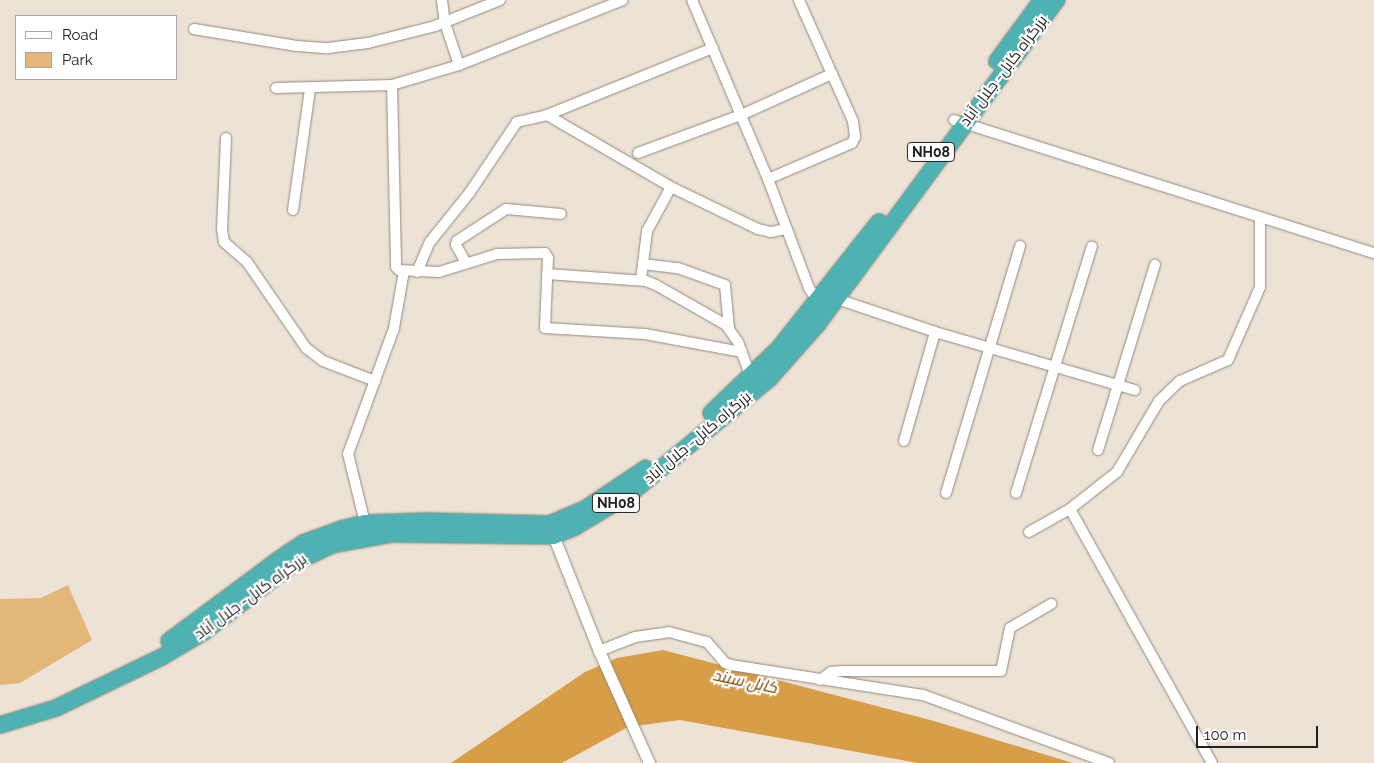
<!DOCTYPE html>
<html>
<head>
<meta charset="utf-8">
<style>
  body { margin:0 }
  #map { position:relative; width:1374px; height:763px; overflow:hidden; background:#ece2d5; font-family:Raleway,Cairo,sans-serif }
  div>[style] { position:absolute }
  .green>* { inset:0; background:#e3b67a }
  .water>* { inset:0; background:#d79d47 }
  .roads { filter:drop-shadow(0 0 1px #91887c) drop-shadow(0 0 1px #91887c) }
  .minor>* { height:10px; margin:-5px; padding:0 5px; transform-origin:5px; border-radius:5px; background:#fff }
  .tertiary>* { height:11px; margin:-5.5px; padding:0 5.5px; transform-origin:5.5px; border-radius:5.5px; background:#fff }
  .trunk>* { height:16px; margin:-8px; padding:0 8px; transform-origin:8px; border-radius:8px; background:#4fb2b2 }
  span { translate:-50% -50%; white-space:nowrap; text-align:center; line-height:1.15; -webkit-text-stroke:4.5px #fff; paint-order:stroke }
  .shield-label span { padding:1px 4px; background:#fff; border:1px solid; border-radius:4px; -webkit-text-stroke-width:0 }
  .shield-label { font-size:14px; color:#24201c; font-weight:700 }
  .street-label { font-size:15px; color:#24201c }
  .water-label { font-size:16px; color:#6f4801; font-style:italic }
  .legend { position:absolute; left:15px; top:15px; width:162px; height:65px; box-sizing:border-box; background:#fff; border:1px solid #a7a6a4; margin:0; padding:6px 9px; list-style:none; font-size:15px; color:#24201c }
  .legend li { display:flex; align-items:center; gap:10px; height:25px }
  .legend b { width:25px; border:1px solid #a7a6a4 }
  .scale { position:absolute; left:1196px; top:726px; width:122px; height:22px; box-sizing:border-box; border:2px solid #24201c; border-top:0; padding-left:6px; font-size:15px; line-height:18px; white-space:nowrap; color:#24201c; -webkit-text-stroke:4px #fff; paint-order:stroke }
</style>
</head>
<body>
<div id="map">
  <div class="green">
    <div style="clip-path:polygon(68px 585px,92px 640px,20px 683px,0 685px,0 599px,41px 598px)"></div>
  </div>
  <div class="water">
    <div style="clip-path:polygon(663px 650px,934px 721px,1073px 763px,918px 763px,680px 720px,628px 727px,562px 763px,451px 763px,585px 672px,617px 658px)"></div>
  </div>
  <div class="roads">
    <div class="minor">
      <div style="left:442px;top:0;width:23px;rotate:83deg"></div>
      <div style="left:445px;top:23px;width:44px;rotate:71.6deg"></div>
      <div style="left:692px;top:0;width:194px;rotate:67deg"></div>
      <div style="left:768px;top:179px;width:116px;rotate:69.4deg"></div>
      <div style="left:809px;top:288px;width:17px;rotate:57deg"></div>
      <div style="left:194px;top:29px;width:104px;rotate:9.4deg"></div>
      <div style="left:297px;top:46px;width:31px;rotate:4deg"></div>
      <div style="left:328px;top:48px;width:40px;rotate:-7.1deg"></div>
      <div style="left:368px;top:43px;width:69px;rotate:-14.2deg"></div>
      <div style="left:435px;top:26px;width:70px;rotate:-21.8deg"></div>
      <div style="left:392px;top:85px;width:182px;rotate:88.7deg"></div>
      <div style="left:396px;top:267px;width:4px;rotate:45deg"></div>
      <div style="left:399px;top:270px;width:40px;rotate:2.9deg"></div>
      <div style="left:439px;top:272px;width:61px;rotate:-17.2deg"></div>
      <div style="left:497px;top:254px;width:48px;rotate:-1.2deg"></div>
      <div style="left:545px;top:253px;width:6px;rotate:59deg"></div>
      <div style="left:548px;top:258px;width:70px;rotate:92.5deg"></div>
      <div style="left:545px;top:328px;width:100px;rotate:3.4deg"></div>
      <div style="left:645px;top:334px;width:99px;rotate:10.5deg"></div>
      <div style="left:276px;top:88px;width:116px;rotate:-1.5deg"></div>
      <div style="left:392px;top:85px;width:70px;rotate:-16.6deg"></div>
      <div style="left:459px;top:65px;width:176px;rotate:-21.6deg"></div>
      <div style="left:547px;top:115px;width:143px;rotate:30.1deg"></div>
      <div style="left:671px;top:187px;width:97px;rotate:25.8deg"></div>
      <div style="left:758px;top:229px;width:13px;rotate:13deg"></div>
      <div style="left:771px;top:232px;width:16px;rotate:-11deg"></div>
      <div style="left:954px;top:120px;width:441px;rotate:17.6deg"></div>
      <div style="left:226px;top:138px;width:91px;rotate:92.5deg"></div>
      <div style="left:222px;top:229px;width:13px;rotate:81deg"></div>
      <div style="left:224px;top:242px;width:30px;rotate:41deg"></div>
      <div style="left:247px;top:262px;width:104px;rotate:55.5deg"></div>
      <div style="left:306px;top:348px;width:21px;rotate:37deg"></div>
      <div style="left:323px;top:361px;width:56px;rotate:21deg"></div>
      <div style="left:638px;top:153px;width:110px;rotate:-20.3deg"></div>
      <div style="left:741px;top:115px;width:100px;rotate:-24.3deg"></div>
      <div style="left:768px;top:179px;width:91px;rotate:-23.2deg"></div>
      <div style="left:852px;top:143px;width:7px;rotate:-63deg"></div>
      <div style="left:855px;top:137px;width:16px;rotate:-97deg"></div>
      <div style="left:853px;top:121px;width:133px;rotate:-114.1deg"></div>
      <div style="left:293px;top:210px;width:122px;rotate:-82deg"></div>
      <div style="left:466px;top:263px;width:21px;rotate:-119deg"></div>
      <div style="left:456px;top:245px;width:4px;rotate:-76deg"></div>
      <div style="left:457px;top:241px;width:59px;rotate:-33.1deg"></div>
      <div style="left:506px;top:209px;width:55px;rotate:5.2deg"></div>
      <div style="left:643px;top:264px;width:35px;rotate:7deg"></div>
      <div style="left:678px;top:268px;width:50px;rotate:19.9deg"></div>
      <div style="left:725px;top:285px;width:43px;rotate:84.7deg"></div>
      <div style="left:417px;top:272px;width:33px;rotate:-67deg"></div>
      <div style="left:430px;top:242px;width:64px;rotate:-51.3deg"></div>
      <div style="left:470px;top:192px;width:84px;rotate:-56.1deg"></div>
      <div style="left:517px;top:122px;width:31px;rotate:-13deg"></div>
      <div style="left:547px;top:115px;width:179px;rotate:-22deg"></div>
      <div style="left:547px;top:274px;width:99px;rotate:4deg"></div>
      <div style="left:646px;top:281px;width:11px;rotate:22deg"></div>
      <div style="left:656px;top:285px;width:81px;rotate:29.7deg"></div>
      <div style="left:726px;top:325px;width:21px;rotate:55deg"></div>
      <div style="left:738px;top:342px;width:38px;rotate:70deg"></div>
      <div style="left:641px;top:280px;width:49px;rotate:-83deg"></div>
      <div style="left:647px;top:231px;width:50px;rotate:-61.4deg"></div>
      <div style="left:837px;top:299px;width:103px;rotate:18.6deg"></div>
      <div style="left:935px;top:332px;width:208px;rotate:16.2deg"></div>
      <div style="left:904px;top:441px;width:113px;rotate:-74.1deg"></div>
      <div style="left:1098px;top:450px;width:194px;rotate:-72.9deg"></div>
      <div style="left:946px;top:493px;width:258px;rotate:-73.3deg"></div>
      <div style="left:1016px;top:493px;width:258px;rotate:-72.9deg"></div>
      <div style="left:1070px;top:509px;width:291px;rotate:60.8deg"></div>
      <div style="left:365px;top:523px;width:71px;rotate:-103.8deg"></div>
      <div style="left:348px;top:454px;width:134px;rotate:-69.9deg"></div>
      <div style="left:394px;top:328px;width:58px;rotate:-80deg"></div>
      <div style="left:1029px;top:532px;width:47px;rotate:-29.3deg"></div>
      <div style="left:1070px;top:509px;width:60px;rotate:-38.2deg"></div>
      <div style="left:1117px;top:472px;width:82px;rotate:-59.4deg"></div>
      <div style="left:1159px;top:401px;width:29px;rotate:-44deg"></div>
      <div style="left:1180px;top:381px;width:52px;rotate:-23.6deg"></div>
      <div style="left:1228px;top:360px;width:80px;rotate:-66.3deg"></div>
      <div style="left:1260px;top:287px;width:69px;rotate:-90deg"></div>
      <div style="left:599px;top:651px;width:39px;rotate:-21deg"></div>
      <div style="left:635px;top:637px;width:34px;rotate:-8deg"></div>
      <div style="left:669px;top:632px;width:39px;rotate:15deg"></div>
      <div style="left:707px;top:642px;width:28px;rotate:49deg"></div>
      <div style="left:725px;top:663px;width:6px;rotate:18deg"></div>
      <div style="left:731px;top:665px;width:194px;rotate:8.9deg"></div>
      <div style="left:923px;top:695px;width:198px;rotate:20.1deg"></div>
      <div style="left:820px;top:680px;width:14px;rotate:-36deg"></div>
      <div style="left:831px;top:672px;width:12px;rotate:-5deg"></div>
      <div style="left:843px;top:671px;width:158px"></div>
      <div style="left:1001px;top:671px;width:44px;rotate:-78.2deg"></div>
      <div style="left:1010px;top:628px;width:48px;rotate:-30.3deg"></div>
    </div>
    <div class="tertiary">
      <div style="left:551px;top:530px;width:130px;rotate:68.4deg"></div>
      <div style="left:599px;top:651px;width:123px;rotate:65.9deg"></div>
    </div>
    <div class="trunk">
      <div style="left:997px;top:61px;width:76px;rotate:-53.6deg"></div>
      <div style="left:711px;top:413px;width:94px;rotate:-43.7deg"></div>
      <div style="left:779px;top:348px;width:161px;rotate:-51.6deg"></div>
      <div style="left:169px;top:641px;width:136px;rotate:-36.6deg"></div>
      <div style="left:278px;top:560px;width:30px;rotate:-34deg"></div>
      <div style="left:303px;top:543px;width:40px;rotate:-20.2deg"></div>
      <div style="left:341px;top:529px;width:25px;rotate:-14deg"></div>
      <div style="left:365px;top:523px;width:63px;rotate:-1.8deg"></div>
      <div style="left:428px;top:521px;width:121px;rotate:1.4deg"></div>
      <div style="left:549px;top:524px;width:39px;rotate:-23deg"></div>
      <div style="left:585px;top:509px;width:73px;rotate:-33.9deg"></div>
      <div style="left:0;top:725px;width:59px;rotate:-16.9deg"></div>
      <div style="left:56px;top:708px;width:118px;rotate:-25.7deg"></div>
      <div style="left:162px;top:657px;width:49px;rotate:-30.8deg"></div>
      <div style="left:204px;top:632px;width:113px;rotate:-37.5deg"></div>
      <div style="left:294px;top:563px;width:42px;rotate:-25.3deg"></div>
      <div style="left:332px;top:545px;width:61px;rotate:-10.4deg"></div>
      <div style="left:392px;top:534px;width:161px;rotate:0.7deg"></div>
      <div style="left:553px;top:536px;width:24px;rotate:-22deg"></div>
      <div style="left:575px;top:527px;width:64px;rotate:-31deg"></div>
      <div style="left:630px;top:494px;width:182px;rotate:-39.6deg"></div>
      <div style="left:770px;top:378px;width:71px;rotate:-48.4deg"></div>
      <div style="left:817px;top:325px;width:404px;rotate:-53.6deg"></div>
    </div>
  </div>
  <div class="shield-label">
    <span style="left:931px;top:152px">NH08</span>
    <span style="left:616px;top:503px">NH08</span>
  </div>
  <div class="street-label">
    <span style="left:1004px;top:71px;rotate:-53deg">بزرگراه کابل- جلال آباد</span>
    <span style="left:698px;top:438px;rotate:-40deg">بزرگراه کابل- جلال آباد</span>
    <span style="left:251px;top:597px;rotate:-36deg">بزرگراه کابل- جلال آباد</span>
  </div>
  <div class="water-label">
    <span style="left:745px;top:682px;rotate:12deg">کابل سيند</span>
  </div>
  <ul class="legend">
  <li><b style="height:6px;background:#fff"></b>Road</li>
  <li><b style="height:14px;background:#e3b67a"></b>Park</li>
  </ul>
  <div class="scale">100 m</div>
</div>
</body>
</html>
